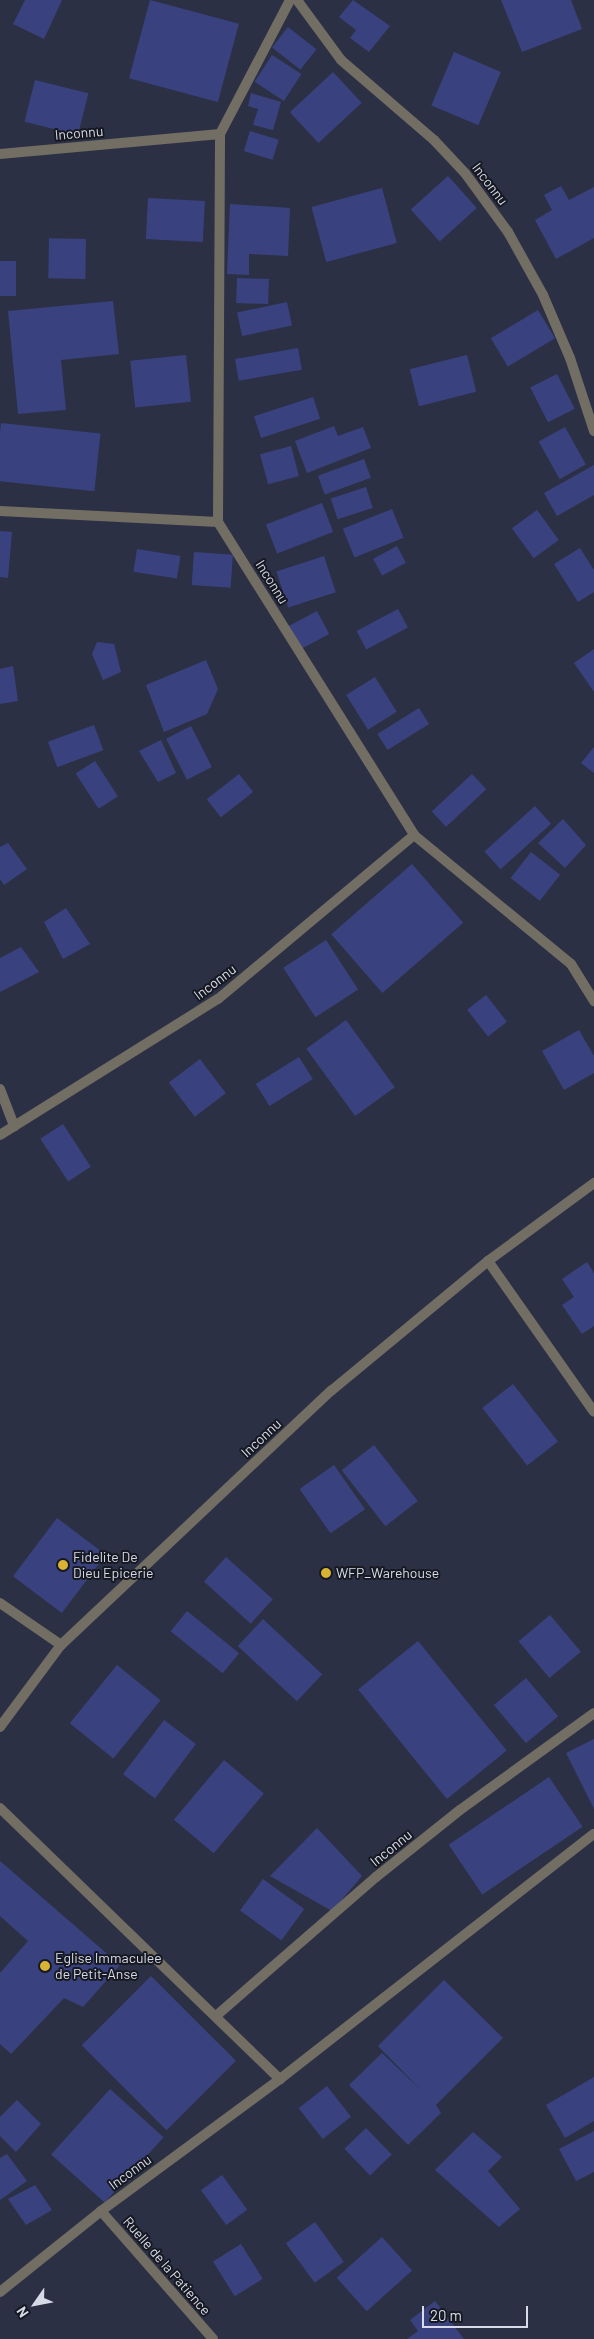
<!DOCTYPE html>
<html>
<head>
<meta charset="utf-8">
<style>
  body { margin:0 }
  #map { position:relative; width:594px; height:2339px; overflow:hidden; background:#2c3045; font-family:Barlow,sans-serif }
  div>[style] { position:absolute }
  .building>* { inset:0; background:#39427f; transform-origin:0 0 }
  .minor>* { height:10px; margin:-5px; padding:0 5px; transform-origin:5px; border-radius:5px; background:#726e64 }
  .dots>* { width:14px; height:14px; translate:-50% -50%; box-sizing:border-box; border:2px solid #171922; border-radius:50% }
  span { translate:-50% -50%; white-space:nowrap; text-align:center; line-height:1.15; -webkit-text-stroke:4px #171922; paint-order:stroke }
  .street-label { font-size:14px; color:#d7dbe8 }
  .poi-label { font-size:14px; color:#d7dbe8 }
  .left { translate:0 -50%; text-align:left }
  .north { position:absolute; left:10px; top:2279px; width:50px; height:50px; -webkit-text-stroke:4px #171922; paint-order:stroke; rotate:237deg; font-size:14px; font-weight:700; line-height:20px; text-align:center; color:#d7dbe8 }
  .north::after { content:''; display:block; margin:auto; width:18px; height:22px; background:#d7dbe8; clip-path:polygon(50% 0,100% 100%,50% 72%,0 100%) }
  .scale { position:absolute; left:422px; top:2306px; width:106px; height:22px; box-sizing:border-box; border:2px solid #d7dbe8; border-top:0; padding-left:6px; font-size:15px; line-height:18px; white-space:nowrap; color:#d7dbe8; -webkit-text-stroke:4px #171922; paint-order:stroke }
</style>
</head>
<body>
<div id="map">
  <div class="building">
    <div style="clip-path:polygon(25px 0,62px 0,44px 39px,13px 24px)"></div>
    <div style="left:150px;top:0;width:92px;height:81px;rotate:15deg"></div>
    <div style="clip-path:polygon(353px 0,390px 26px,369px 52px,350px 38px,356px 30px,339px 17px)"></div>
    <div style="clip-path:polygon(501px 0,571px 0,582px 29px,522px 52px)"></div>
    <div style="left:288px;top:27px;width:36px;height:26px;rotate:38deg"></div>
    <div style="left:454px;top:52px;width:51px;height:58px;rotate:23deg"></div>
    <div style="left:272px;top:55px;width:35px;height:32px;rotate:33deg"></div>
    <div style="left:333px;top:72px;width:42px;height:59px;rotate:47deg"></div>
    <div style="left:35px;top:80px;width:55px;height:43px;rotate:14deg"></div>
    <div style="clip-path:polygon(251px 93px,281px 102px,273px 130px,253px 125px,258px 109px,248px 106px)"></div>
    <div style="left:250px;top:131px;width:30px;height:21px;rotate:17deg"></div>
    <div style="left:448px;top:176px;width:43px;height:50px;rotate:48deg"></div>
    <div style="clip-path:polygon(561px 186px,569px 200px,594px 187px,594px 238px,556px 259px,535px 220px,552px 210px,544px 195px)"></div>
    <div style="left:382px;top:188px;width:57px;height:73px;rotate:75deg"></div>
    <div style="left:148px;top:198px;width:57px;height:41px;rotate:3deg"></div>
    <div style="clip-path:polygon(230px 204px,290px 208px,288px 256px,249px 254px,249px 275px,227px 274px)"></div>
    <div style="left:86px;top:239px;width:40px;height:37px;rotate:91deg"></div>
    <div style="left:0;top:261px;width:16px;height:35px"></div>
    <div style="left:237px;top:278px;width:32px;height:25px;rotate:2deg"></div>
    <div style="clip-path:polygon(113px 301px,119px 354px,61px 360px,66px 410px,18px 414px,8px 311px)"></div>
    <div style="left:287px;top:302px;width:24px;height:51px;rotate:78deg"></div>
    <div style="left:538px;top:310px;width:33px;height:55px;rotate:59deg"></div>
    <div style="left:298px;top:348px;width:22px;height:64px;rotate:80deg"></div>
    <div style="left:186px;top:355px;width:47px;height:56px;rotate:84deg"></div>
    <div style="left:467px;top:355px;width:38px;height:59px;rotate:76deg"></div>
    <div style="left:557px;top:374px;width:39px;height:30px;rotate:63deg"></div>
    <div style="left:313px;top:397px;width:23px;height:62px;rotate:72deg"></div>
    <div style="left:1px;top:423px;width:100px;height:58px;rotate:6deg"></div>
    <div style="clip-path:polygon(334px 426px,338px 436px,363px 427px,371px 448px,307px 473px,295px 441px)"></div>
    <div style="left:565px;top:427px;width:43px;height:30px;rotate:61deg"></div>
    <div style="left:291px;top:446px;width:31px;height:32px;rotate:75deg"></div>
    <div style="left:364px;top:459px;width:20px;height:49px;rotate:70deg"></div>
    <div style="clip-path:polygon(594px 465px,594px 495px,557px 516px,544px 493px)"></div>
    <div style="left:366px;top:487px;width:22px;height:37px;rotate:72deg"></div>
    <div style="left:322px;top:503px;width:31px;height:60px;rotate:69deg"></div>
    <div style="left:392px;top:509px;width:31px;height:53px;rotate:68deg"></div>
    <div style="left:537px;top:510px;width:37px;height:31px;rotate:54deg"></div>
    <div style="clip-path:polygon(0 531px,12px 532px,8px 578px,0 577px)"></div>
    <div style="left:397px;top:546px;width:19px;height:27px;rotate:62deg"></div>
    <div style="clip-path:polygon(580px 548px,594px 570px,594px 592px,578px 602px,554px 564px)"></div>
    <div style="left:137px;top:549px;width:44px;height:23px;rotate:9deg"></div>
    <div style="left:194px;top:552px;width:39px;height:33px;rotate:4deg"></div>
    <div style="left:324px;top:556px;width:38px;height:50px;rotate:72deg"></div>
    <div style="left:398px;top:609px;width:21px;height:47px;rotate:62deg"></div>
    <div style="left:317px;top:611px;width:26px;height:34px;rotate:62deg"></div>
    <div style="clip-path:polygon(97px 642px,114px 644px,121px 672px,103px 680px,92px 654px)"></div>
    <div style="clip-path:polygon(594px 649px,594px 692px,574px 663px)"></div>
    <div style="clip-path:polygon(206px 660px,218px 689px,207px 714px,164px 732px,146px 685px)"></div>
    <div style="clip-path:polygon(13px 666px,18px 701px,0 704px,0 669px)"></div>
    <div style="left:375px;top:677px;width:41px;height:34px;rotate:58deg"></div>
    <div style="left:419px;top:708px;width:19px;height:49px;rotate:58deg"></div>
    <div style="left:94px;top:725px;width:27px;height:49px;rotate:70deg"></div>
    <div style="left:191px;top:726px;width:46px;height:28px;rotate:63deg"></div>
    <div style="clip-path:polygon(161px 740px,176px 773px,158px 782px,139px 751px)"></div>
    <div style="clip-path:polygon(594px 747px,594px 773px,581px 763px)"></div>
    <div style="left:95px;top:761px;width:42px;height:23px;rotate:57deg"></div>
    <div style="left:239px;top:774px;width:23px;height:41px;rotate:52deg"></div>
    <div style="left:472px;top:774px;width:21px;height:55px;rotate:47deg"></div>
    <div style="left:535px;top:806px;width:24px;height:68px;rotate:48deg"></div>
    <div style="clip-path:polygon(563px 819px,586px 845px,565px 868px,538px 843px)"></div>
    <div style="clip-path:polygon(8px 843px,27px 869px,4px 885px,0 879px,0 847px)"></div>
    <div style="left:531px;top:852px;width:37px;height:33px;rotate:38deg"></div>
    <div style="left:412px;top:864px;width:78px;height:107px;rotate:49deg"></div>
    <div style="clip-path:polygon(66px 908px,90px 944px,63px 959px,44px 922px)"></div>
    <div style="left:326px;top:940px;width:59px;height:51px;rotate:57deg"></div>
    <div style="clip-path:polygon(21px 947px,39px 972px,0 992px,0 958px)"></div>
    <div style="left:486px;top:995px;width:34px;height:24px;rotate:52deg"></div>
    <div style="left:346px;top:1020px;width:83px;height:49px;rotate:54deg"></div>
    <div style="clip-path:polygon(579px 1030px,594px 1056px,594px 1073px,564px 1090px,542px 1051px)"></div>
    <div style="left:299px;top:1057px;width:26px;height:51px;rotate:58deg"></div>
    <div style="left:200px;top:1059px;width:43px;height:39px;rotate:53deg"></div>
    <div style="left:63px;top:1124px;width:51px;height:27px;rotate:57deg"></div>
    <div style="clip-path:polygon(587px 1262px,594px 1273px,594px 1326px,582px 1334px,562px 1305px,574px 1297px,562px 1279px)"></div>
    <div style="left:513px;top:1384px;width:73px;height:39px;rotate:52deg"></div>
    <div style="left:374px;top:1445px;width:71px;height:41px;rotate:52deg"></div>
    <div style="left:334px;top:1465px;width:54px;height:42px;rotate:55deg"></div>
    <div style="left:57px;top:1518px;width:61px;height:73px;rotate:37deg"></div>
    <div style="left:226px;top:1557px;width:63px;height:33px;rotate:42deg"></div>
    <div style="left:187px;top:1611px;width:67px;height:26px;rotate:39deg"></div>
    <div style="left:550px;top:1615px;width:48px;height:41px;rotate:50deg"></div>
    <div style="left:263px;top:1619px;width:81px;height:37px;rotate:43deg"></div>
    <div style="left:418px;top:1641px;width:141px;height:77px;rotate:51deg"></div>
    <div style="left:117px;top:1665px;width:56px;height:75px;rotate:39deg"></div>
    <div style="left:526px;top:1678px;width:50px;height:42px;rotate:50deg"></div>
    <div style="left:164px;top:1720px;width:40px;height:68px;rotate:37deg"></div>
    <div style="clip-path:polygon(594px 1739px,594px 1809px,566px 1753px)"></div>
    <div style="left:224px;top:1760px;width:52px;height:78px;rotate:40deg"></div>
    <div style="left:549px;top:1777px;width:60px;height:121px;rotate:56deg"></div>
    <div style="clip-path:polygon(317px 1828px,362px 1876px,332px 1911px,270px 1876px)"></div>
    <div style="clip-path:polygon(0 1861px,120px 1965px,83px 2007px,64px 1998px,11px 2054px,0 2044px,0 1973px,28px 1941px,0 1916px)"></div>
    <div style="left:263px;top:1879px;width:51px;height:39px;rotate:36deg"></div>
    <div style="left:151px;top:1976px;width:120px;height:98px;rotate:45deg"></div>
    <div style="clip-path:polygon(444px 1980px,503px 2038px,436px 2105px,441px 2113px,408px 2145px,349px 2085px,382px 2053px,422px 2091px,378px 2046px)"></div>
    <div style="clip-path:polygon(594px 2077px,594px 2121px,565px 2138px,546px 2105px)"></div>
    <div style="left:327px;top:2086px;width:39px;height:36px;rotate:52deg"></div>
    <div style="left:110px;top:2089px;width:72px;height:88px;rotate:42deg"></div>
    <div style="clip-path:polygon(17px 2100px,41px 2124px,16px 2152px,0 2136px,0 2117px)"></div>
    <div style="left:366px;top:2128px;width:37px;height:30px;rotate:46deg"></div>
    <div style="clip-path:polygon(594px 2131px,594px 2172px,576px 2181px,559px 2149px)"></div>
    <div style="clip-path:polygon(473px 2132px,502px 2157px,488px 2171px,520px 2209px,499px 2227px,435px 2170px)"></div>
    <div style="clip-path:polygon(7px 2154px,27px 2181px,0 2200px,0 2158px)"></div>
    <div style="left:222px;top:2175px;width:43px;height:26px;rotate:54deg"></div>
    <div style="clip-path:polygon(35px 2185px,52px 2210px,26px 2225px,8px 2199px)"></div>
    <div style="left:315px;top:2222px;width:49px;height:36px;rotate:54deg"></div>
    <div style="left:382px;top:2237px;width:45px;height:61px;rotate:48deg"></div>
    <div style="left:241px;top:2244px;width:41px;height:33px;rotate:58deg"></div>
    <div style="clip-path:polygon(435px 2301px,464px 2339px,407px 2339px,418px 2331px,410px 2320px)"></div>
  </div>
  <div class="minor">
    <div style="left:297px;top:0;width:74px;rotate:53.7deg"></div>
    <div style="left:341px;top:60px;width:123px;rotate:40.7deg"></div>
    <div style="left:434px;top:140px;width:45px;rotate:46.8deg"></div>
    <div style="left:465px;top:173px;width:73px;rotate:53.9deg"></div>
    <div style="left:508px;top:232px;width:72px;rotate:60.9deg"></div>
    <div style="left:543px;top:295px;width:69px;rotate:66.8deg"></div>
    <div style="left:570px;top:358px;width:77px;rotate:71.8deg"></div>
    <div style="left:0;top:154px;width:221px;rotate:-5.2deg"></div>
    <div style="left:0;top:511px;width:218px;rotate:2.9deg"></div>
    <div style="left:218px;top:522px;width:388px;rotate:-89.7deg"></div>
    <div style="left:220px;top:134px;width:151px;rotate:-62.4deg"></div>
    <div style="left:218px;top:522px;width:369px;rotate:57.9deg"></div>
    <div style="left:414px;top:835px;width:203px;rotate:39.4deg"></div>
    <div style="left:571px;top:964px;width:44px;rotate:58.1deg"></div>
    <div style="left:0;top:1089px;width:40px;rotate:69deg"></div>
    <div style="left:0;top:1135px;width:257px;rotate:-32deg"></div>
    <div style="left:218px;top:999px;width:256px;rotate:-39.9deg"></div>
    <div style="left:488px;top:1261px;width:184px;rotate:54.9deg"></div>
    <div style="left:0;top:1603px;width:74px;rotate:34.5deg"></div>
    <div style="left:0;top:1727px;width:102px;rotate:-53.4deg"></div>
    <div style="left:61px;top:1645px;width:371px;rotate:-43.3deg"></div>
    <div style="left:331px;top:1391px;width:204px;rotate:-39.6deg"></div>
    <div style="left:488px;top:1261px;width:132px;rotate:-36.3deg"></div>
    <div style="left:0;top:1808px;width:390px;rotate:44.1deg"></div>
    <div style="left:216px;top:2016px;width:212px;rotate:-41deg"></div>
    <div style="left:376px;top:1877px;width:107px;rotate:-38.6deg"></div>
    <div style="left:460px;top:1810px;width:165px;rotate:-35.9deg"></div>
    <div style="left:101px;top:2211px;width:170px;rotate:48.8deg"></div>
    <div style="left:0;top:2292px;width:129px;rotate:-38.7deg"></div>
    <div style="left:101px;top:2211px;width:222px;rotate:-36.4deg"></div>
    <div style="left:280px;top:2079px;width:398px;rotate:-38deg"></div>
  </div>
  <div class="dots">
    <div style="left:63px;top:1565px;background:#d9b334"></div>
    <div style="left:326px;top:1573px;background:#d9b334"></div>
    <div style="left:45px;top:1966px;background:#d9b334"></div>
  </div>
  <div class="street-label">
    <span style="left:79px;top:133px;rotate:-5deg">Inconnu</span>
    <span style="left:490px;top:184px;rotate:53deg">Inconnu</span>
    <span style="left:272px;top:582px;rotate:58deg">Inconnu</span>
    <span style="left:215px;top:982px;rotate:-37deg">Inconnu</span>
    <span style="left:261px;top:1438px;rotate:-43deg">Inconnu</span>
    <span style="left:391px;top:1848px;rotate:-39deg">Inconnu</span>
    <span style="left:130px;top:2172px;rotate:-36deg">Inconnu</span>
    <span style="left:167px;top:2266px;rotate:49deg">Ruelle de la Patience</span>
  </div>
  <div class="poi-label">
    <span class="left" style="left:73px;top:1565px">Fidelite De<br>Dieu Epicerie</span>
    <span class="left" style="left:336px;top:1573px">WFP_Warehouse</span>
    <span class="left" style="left:55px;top:1966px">Eglise Immaculee<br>de Petit-Anse</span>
  </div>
  <div class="north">N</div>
  <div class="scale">20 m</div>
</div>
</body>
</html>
